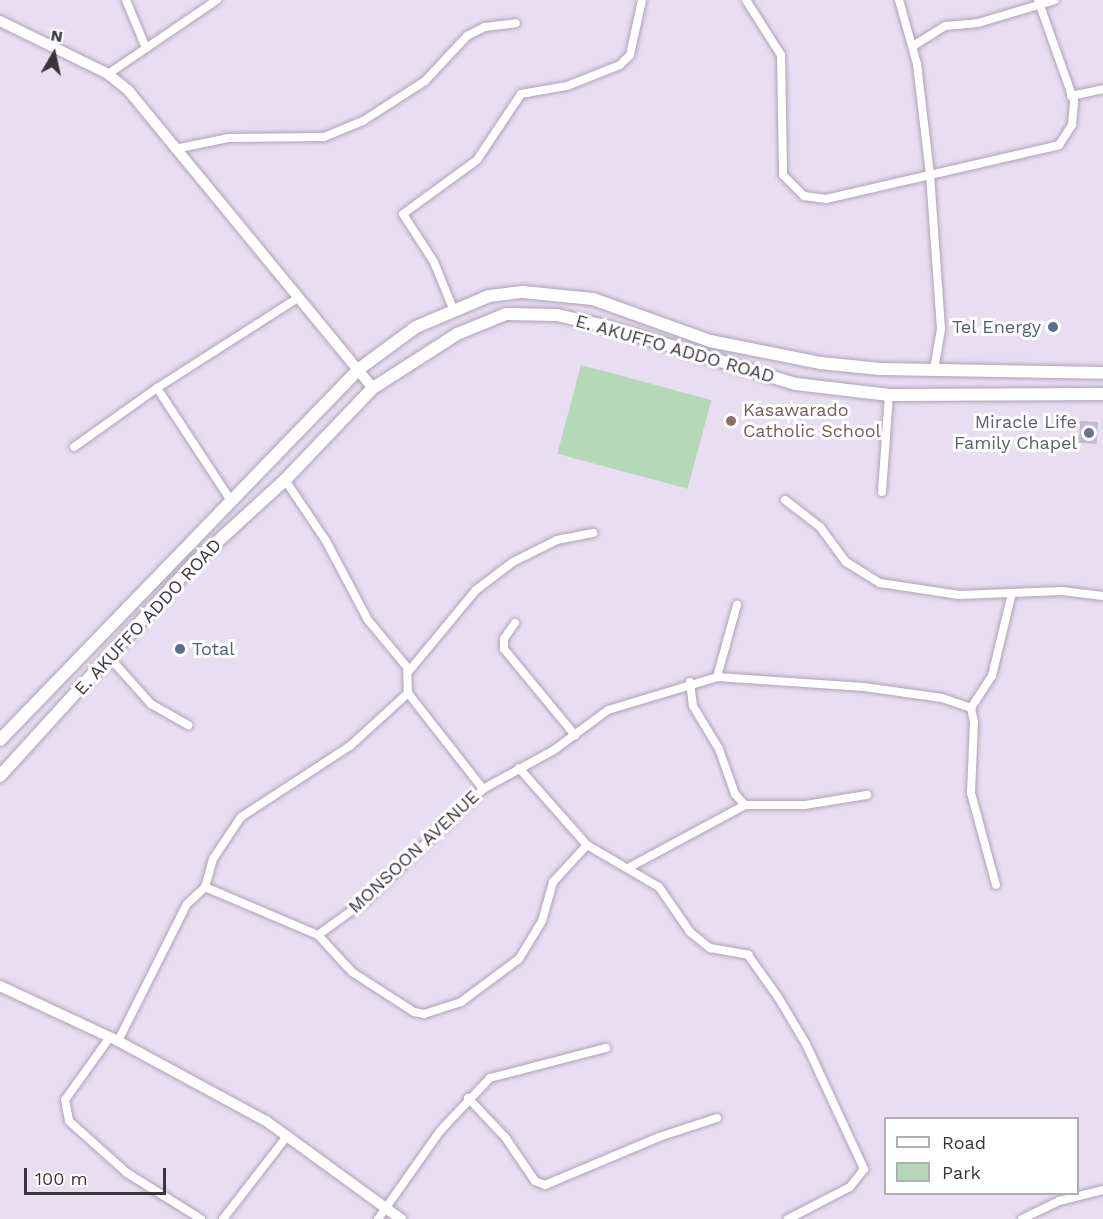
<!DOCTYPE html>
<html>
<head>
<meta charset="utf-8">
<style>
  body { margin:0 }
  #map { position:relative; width:1103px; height:1219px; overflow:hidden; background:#e8def2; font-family:"Work Sans",sans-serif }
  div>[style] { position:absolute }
  .green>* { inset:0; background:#b5d9b8; transform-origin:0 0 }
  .building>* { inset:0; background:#c4bacd; transform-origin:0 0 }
  .roads { filter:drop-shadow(0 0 2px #aca3b6) drop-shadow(0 0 2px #aca3b6) }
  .minor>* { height:8px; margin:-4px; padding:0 4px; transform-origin:4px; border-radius:4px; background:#fff }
  .tertiary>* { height:10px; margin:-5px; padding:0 5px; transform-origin:5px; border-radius:5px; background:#fff }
  .secondary>* { height:12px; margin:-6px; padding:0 6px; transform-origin:6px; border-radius:6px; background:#fff }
  .dots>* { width:16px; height:16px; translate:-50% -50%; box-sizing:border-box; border:3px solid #fff; border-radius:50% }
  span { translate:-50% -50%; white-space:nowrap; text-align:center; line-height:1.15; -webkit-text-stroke:6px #fff; paint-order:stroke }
  .service-label { font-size:18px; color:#4e5e75 }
  .right { translate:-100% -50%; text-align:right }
  .left { translate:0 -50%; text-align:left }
  .street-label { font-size:18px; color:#39353d }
  .education-label { font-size:18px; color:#785e54 }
  .worship-label { font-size:18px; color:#5b616d }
  .legend { position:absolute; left:884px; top:1117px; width:195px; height:78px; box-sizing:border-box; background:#fff; border:2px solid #b0aeb1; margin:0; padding:8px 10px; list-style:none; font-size:18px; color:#39353d }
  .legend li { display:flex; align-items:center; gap:12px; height:30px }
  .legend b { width:30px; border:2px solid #b0aeb1 }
  .north { position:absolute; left:24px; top:24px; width:60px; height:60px; -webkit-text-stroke:4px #fff; paint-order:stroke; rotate:9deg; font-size:16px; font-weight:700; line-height:24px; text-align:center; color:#39353d }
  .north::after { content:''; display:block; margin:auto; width:21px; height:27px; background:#39353d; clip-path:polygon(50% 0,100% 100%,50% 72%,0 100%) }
  .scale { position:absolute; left:24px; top:1168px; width:142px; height:27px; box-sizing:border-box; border:3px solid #39353d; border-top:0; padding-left:8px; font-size:18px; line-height:21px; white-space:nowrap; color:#39353d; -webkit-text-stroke:4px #fff; paint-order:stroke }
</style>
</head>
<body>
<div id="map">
  <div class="green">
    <div style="left:581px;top:365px;width:135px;height:92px;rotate:15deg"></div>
  </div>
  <div class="building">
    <div style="left:1080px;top:421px;width:18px;height:22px;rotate:3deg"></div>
  </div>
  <div class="roads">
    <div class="minor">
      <div style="left:126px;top:0;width:52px;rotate:67.4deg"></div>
      <div style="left:746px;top:0;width:65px;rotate:57.5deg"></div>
      <div style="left:781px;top:55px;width:120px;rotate:89deg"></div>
      <div style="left:783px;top:175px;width:30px;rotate:45deg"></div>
      <div style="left:804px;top:196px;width:22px;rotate:8deg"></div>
      <div style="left:826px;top:199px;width:239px;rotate:-13deg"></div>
      <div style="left:1059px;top:145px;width:24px;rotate:-57deg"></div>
      <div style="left:1072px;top:125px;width:24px;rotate:-85deg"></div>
      <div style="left:1074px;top:101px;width:107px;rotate:-109.6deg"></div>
      <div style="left:899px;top:0;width:66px;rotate:74.3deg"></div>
      <div style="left:917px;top:64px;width:112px;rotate:83.3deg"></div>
      <div style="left:930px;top:175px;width:154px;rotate:85.9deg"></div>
      <div style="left:941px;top:329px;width:42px;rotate:99.7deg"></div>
      <div style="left:913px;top:46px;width:38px;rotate:-32deg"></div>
      <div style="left:945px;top:26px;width:33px;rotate:-5deg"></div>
      <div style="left:978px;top:23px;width:80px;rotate:-16.6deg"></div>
      <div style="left:108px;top:74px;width:132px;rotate:-34.2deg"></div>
      <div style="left:1071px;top:96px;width:33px;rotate:-12deg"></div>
      <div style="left:175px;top:149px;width:54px;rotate:-11.7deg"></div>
      <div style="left:228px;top:138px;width:96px;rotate:-0.6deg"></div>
      <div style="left:324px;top:137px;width:42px;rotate:-22.3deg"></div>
      <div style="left:363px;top:121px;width:74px;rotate:-32.8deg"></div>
      <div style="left:425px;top:81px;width:62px;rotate:-47deg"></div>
      <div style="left:467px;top:36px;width:20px;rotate:-27deg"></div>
      <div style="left:485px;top:27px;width:31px;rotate:-7deg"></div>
      <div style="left:454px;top:311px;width:53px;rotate:-112.2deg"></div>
      <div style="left:434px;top:262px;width:57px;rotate:-122.9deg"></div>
      <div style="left:403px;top:214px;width:92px;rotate:-36.1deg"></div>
      <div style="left:477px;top:160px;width:79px;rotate:-56.3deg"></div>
      <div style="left:521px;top:94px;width:47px;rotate:-9.9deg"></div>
      <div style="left:567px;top:86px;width:57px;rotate:-21.6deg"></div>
      <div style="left:620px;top:65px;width:14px;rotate:-45deg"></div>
      <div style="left:630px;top:55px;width:56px;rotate:-77.7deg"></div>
      <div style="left:157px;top:388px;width:136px;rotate:56.7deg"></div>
      <div style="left:74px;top:447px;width:102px;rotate:-35.4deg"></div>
      <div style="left:157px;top:388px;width:165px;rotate:-32.6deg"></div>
      <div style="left:285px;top:480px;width:73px;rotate:56.1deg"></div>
      <div style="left:326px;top:541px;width:89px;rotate:62deg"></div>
      <div style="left:368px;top:620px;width:61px;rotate:50.3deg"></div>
      <div style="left:407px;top:667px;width:26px;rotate:88deg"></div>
      <div style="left:882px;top:492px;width:97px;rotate:-85.9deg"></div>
      <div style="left:785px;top:500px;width:44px;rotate:37.6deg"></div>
      <div style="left:820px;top:527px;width:44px;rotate:53.4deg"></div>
      <div style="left:846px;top:562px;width:40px;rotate:32deg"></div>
      <div style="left:880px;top:583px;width:80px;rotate:8.6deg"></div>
      <div style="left:959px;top:595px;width:103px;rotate:-2.2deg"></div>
      <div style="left:1062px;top:591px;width:41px;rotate:7deg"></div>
      <div style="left:515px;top:623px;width:19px;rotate:125deg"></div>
      <div style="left:504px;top:639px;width:10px;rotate:90deg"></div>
      <div style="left:504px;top:649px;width:112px;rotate:50.5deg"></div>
      <div style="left:110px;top:658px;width:62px;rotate:48.3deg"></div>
      <div style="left:151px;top:704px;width:43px;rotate:29.6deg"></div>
      <div style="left:409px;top:671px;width:105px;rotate:-50.4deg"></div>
      <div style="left:476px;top:590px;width:46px;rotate:-37.1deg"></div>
      <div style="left:513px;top:562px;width:49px;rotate:-26.6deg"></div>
      <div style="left:557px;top:540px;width:37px;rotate:-11deg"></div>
      <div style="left:717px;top:677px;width:75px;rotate:-74.5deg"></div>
      <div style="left:690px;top:682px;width:24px;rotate:83deg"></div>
      <div style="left:693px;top:706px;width:50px;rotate:58.8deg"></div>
      <div style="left:719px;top:749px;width:48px;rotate:70.4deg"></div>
      <div style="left:735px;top:794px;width:15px;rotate:48deg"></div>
      <div style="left:408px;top:693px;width:122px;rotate:52deg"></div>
      <div style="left:971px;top:708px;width:38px;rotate:-57deg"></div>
      <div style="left:992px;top:676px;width:85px;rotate:-76.5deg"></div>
      <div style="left:519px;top:768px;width:103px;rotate:48.6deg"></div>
      <div style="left:587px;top:845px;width:83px;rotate:30.3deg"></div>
      <div style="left:659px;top:887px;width:55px;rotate:55.4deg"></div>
      <div style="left:690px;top:932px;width:26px;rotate:39deg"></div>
      <div style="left:710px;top:948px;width:39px;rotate:10deg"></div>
      <div style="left:748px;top:955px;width:52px;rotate:54.5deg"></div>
      <div style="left:778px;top:997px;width:55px;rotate:59.2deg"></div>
      <div style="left:806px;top:1044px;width:138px;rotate:65.1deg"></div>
      <div style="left:864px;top:1169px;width:23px;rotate:128deg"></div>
      <div style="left:850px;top:1187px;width:70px;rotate:152.7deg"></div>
      <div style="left:630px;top:867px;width:131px;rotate:-28.3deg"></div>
      <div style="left:745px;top:805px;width:60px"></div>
      <div style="left:805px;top:805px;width:63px;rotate:-9.2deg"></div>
      <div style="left:205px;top:887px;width:123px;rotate:23deg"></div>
      <div style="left:318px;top:935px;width:58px;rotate:-35.9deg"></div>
      <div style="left:365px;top:901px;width:163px;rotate:-43.5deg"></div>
      <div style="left:483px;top:789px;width:81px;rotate:-28.8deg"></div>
      <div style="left:554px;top:750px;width:67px;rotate:-36.5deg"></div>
      <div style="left:608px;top:710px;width:114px;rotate:-16.8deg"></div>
      <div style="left:717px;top:677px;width:147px;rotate:3.9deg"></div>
      <div style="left:864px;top:687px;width:79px;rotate:8deg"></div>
      <div style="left:942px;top:698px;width:31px;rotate:19deg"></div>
      <div style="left:971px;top:708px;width:14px;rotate:78deg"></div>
      <div style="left:974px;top:722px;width:71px;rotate:92.4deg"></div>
      <div style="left:971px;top:793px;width:95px;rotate:74.8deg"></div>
      <div style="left:318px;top:935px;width:50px;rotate:47.4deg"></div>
      <div style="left:352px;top:972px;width:74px;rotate:32.8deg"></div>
      <div style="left:414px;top:1012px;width:10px;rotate:11deg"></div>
      <div style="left:424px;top:1014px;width:39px;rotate:-18deg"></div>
      <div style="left:461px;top:1002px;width:72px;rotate:-36.6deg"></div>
      <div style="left:519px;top:959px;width:44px;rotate:-58.8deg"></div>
      <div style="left:542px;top:921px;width:41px;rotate:-74.2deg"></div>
      <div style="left:553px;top:882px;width:50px;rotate:-47.4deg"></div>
      <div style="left:110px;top:1037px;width:77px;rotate:125.5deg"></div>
      <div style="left:65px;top:1100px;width:21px;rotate:79deg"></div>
      <div style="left:69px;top:1121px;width:78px;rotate:41.9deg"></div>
      <div style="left:127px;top:1173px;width:87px;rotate:31.9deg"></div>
      <div style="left:118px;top:1041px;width:153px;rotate:-63.3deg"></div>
      <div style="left:187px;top:904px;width:25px;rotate:-43deg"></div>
      <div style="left:205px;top:887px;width:29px;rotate:-74deg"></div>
      <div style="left:213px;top:859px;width:50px;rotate:-56.3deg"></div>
      <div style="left:241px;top:817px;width:130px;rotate:-33.1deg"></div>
      <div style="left:350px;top:746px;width:79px;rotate:-42.4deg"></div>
      <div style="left:468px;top:1098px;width:54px;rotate:46.5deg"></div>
      <div style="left:505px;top:1137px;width:53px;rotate:55.7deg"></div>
      <div style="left:535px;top:1181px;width:11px;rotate:22deg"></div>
      <div style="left:545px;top:1185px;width:124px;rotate:-22.8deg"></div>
      <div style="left:659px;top:1137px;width:61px;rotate:-18.1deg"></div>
      <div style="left:223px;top:1219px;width:106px;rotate:-52.3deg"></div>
      <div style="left:378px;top:1219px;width:108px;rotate:-54.8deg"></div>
      <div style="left:440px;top:1131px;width:73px;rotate:-46.7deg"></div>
      <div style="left:490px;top:1078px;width:120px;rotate:-14.5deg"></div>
      <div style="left:1022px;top:1219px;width:41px;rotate:-25.9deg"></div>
      <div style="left:1059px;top:1201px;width:45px;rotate:-14deg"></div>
    </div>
    <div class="tertiary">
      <div style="left:0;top:21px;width:120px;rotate:26.1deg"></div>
      <div style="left:108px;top:74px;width:26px;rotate:39deg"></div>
      <div style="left:128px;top:90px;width:386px;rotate:50.6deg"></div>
      <div style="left:0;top:986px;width:130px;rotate:25deg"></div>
      <div style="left:118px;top:1041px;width:168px;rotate:28.4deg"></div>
      <div style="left:266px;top:1121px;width:167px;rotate:36deg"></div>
    </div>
    <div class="secondary">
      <div style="left:0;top:740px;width:516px;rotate:-45.94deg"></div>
      <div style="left:359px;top:369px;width:71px;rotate:-36.4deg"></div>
      <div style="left:416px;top:327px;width:79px;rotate:-23deg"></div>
      <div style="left:489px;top:296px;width:34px;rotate:-7deg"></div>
      <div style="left:523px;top:292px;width:70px;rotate:5.7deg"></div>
      <div style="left:593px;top:299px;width:124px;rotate:19.7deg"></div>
      <div style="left:710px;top:341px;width:112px;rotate:11.3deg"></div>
      <div style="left:820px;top:363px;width:61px;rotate:5.6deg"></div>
      <div style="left:881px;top:369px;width:222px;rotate:1deg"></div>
      <div style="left:0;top:776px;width:288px;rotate:-47.7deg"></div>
      <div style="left:194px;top:563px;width:123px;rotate:-42.4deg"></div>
      <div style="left:285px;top:480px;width:127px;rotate:-46.3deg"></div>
      <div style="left:373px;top:388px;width:100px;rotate:-32.7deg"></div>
      <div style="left:457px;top:334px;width:53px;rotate:-22.2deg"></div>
      <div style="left:506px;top:314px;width:51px;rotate:1.1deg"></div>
      <div style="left:557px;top:315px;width:53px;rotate:13deg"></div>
      <div style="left:609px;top:327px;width:195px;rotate:17deg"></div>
      <div style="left:796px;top:384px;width:94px;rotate:6.7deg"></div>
      <div style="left:889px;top:395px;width:214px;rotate:-0.3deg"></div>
    </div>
  </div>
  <div class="dots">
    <div style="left:1053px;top:327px;background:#5c6f8a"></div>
    <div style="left:731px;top:421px;background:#8d6e63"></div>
    <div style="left:1089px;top:433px;background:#6b7280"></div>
    <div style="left:180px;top:649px;background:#5c6f8a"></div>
  </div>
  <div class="service-label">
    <span class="right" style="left:1041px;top:327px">Tel Energy</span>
    <span class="left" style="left:192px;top:649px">Total</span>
  </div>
  <div class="street-label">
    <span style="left:675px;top:349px;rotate:16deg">E. AKUFFO ADDO ROAD</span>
    <span style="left:148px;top:617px;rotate:-47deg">E. AKUFFO ADDO ROAD</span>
    <span style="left:414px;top:852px;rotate:-43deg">MONSOON AVENUE</span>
  </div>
  <div class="education-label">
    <span class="left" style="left:743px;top:421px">Kasawarado<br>Catholic School</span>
  </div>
  <div class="worship-label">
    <span class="right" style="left:1077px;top:433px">Miracle Life<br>Family Chapel</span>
  </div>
  <ul class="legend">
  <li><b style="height:8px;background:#fff"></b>Road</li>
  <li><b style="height:16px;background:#b5d9b8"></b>Park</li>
  </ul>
  <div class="north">N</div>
  <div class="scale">100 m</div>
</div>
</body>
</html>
